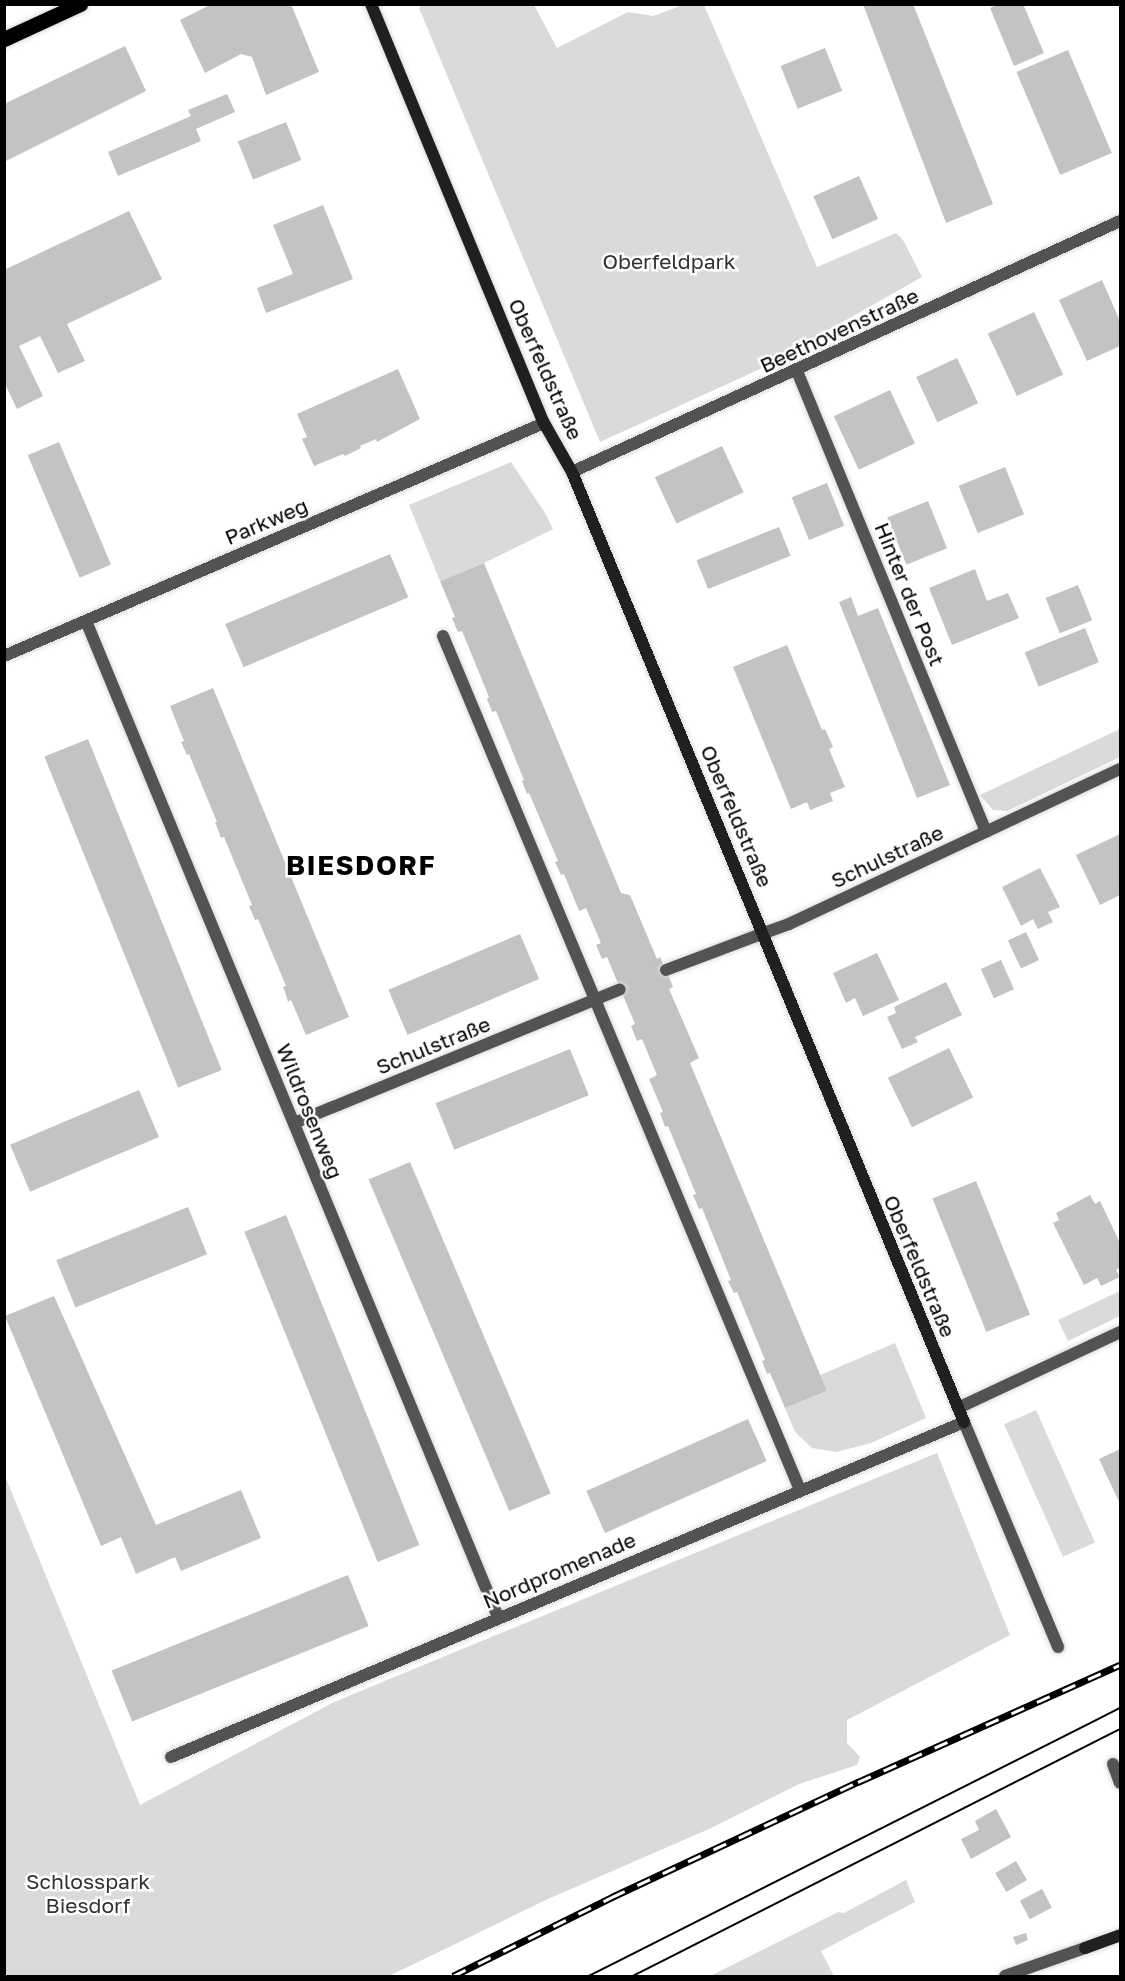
<!DOCTYPE html>
<html>
<head>
<meta charset="utf-8">
<style>
  body { margin:0 }
  #map { position:relative; width:1125px; height:1981px; overflow:hidden; background:#fff; font-family:"Golos Text",sans-serif }
  div>[style] { position:absolute }
  .green>* { inset:0; background:#dadada; transform-origin:0 0 }
  .building>* { inset:0; background:#c3c3c3; transform-origin:0 0 }
  .roads { filter:drop-shadow(0 0 2px #dbdbdb) drop-shadow(0 0 2px #dbdbdb) }
  .lane>* { height:12px; margin:-6px; padding:0 6px; transform-origin:6px; border-radius:6px; background:#535353 }
  .street>* { height:12px; margin:-6px; padding:0 6px; transform-origin:6px; border-radius:6px; background:#535353 }
  .secondary>* { height:12px; margin:-6px; padding:0 6px; transform-origin:6px; border-radius:6px; background:#202020 }
  .primary>* { height:15px; margin:-7.5px; padding:0 7.5px; transform-origin:7.5px; border-radius:7.5px; background:#000 }
  .tram>* { height:1.5px; margin:-0.75px; padding:0 0.75px; transform-origin:0.75px; border-radius:0.75px; background:#000 }
  .rail>* { height:7px; margin-top:-3.5px; transform-origin:0; background:repeating-linear-gradient(90deg,#fff 0 14px,#000 0 28px); box-sizing:border-box; border-block:2px solid #000 }
  span { translate:-50% -50%; white-space:nowrap; text-align:center; line-height:1.15; -webkit-text-stroke:5px #fff; paint-order:stroke }
  .park-label { font-size:21px; color:#313131 }
  .street-label { font-size:21px; color:#000 }
  .district-label { font-size:27px; color:#000; font-weight:700; letter-spacing:1.5px }
  .frame { position:absolute; inset:0; border:6px solid #000; pointer-events:none }
</style>
</head>
<body>
<div id="map">
  <div class="green">
    <div style="clip-path:polygon(422px 4px,534px 5px,557px 48px,628px 12px,653px 16px,683px 5px,704px 5px,817px 267px,896px 233px,903px 240px,922px 277px,758px 370px,600px 442px,419px 8px)"></div>
    <div style="clip-path:polygon(511px 462px,545px 513px,553px 529px,484px 563px,440px 581px,409px 505px)"></div>
    <div style="clip-path:polygon(1120px 729px,1120px 757px,1007px 811px,993px 810px,980px 795px)"></div>
    <div style="clip-path:polygon(1120px 1291px,1120px 1316px,1068px 1341px,1058px 1320px)"></div>
    <div style="clip-path:polygon(895px 1343px,926px 1418px,871px 1443px,836px 1452px,812px 1448px,795px 1432px,785px 1408px,827px 1391px,820px 1375px)"></div>
    <div style="left:1036px;top:1410px;width:145px;height:35px;rotate:66deg"></div>
    <div style="clip-path:polygon(937px 1453px,1010px 1635px,847px 1720px,847px 1743px,860px 1757px,857px 1765px,799px 1784px,709px 1829px,548px 1899px,389px 1976px,5px 1976px,5px 1476px,140px 1805px,334px 1702px)"></div>
    <div style="clip-path:polygon(906px 1880px,915px 1902px,821px 1951px,834px 1976px,710px 1976px,838px 1912px,844px 1913px)"></div>
  </div>
  <div class="building">
    <div style="clip-path:polygon(212px 4px,291px 4px,319px 72px,266px 95px,252px 57px,241px 54px,205px 73px,180px 20px)"></div>
    <div style="clip-path:polygon(863px 4px,913px 4px,993px 204px,946px 223px)"></div>
    <div style="clip-path:polygon(999px 4px,1023px 4px,1044px 53px,1014px 66px,990px 8px)"></div>
    <div style="clip-path:polygon(125px 46px,146px 91px,4px 162px,4px 104px)"></div>
    <div style="left:825px;top:48px;width:46px;height:48px;rotate:68deg"></div>
    <div style="left:1068px;top:50px;width:112px;height:56px;rotate:67deg"></div>
    <div style="clip-path:polygon(227px 94px,235px 112px,196px 129px,201px 141px,118px 176px,108px 152px,191px 116px,188px 110px)"></div>
    <div style="left:286px;top:122px;width:41px;height:52px;rotate:68deg"></div>
    <div style="left:859px;top:176px;width:47px;height:50px;rotate:66deg"></div>
    <div style="clip-path:polygon(323px 205px,353px 279px,266px 313px,257px 288px,293px 274px,273px 225px)"></div>
    <div style="clip-path:polygon(129px 211px,162px 279px,67px 324px,85px 361px,58px 373px,40px 336px,19px 346px,43px 396px,17px 409px,4px 382px,4px 270px)"></div>
    <div style="clip-path:polygon(1102px 280px,1120px 321px,1120px 346px,1087px 361px,1059px 300px)"></div>
    <div style="left:1034px;top:312px;width:69px;height:51px;rotate:65deg"></div>
    <div style="left:957px;top:358px;width:50px;height:45px;rotate:65deg"></div>
    <div style="clip-path:polygon(398px 369px,420px 419px,377px 442px,376px 439px,360px 446px,361px 448px,345px 456px,343px 454px,314px 466px,302px 439px,307px 437px,297px 414px)"></div>
    <div style="left:890px;top:390px;width:59px;height:62px;rotate:65deg"></div>
    <div style="left:59px;top:442px;width:133px;height:34px;rotate:67deg"></div>
    <div style="left:722px;top:446px;width:51px;height:74px;rotate:65deg"></div>
    <div style="left:1005px;top:467px;width:51px;height:50px;rotate:68deg"></div>
    <div style="left:827px;top:483px;width:46px;height:38px;rotate:68deg"></div>
    <div style="left:928px;top:501px;width:51px;height:44px;rotate:68deg"></div>
    <div style="left:779px;top:527px;width:31px;height:89px;rotate:68deg"></div>
    <div style="left:390px;top:554px;width:47px;height:179px;rotate:67deg"></div>
    <div style="clip-path:polygon(484px 563px,621px 893px,630px 895px,657px 959px,660px 957px,666px 970px,673px 987px,669px 989px,699px 1058px,690px 1063px,827px 1391px,785px 1408px,770px 1373px,767px 1374px,762px 1361px,765px 1360px,737px 1292px,734px 1293px,728px 1281px,731px 1280px,702px 1208px,699px 1209px,693px 1195px,696px 1194px,668px 1126px,665px 1127px,660px 1113px,663px 1112px,649px 1079px,657px 1075px,642px 1039px,637px 1041px,631px 1026px,635px 1024px,607px 957px,602px 959px,596px 945px,601px 943px,586px 908px,579px 911px,564px 874px,561px 875px,555px 862px,558px 861px,529px 793px,527px 794px,522px 781px,524px 780px,496px 711px,492px 712px,487px 699px,489px 697px,462px 631px,458px 632px,452px 618px,455px 617px,440px 581px)"></div>
    <div style="clip-path:polygon(975px 569px,987px 601px,1008px 593px,1019px 618px,952px 645px,929px 588px)"></div>
    <div style="left:1078px;top:585px;width:38px;height:35px;rotate:68deg"></div>
    <div style="clip-path:polygon(851px 597px,858px 616px,878px 608px,950px 785px,917px 798px,839px 602px)"></div>
    <div style="left:1085px;top:628px;width:37px;height:65px;rotate:68deg"></div>
    <div style="clip-path:polygon(787px 645px,822px 730px,825px 729px,833px 747px,829px 749px,845px 787px,830px 793px,833px 801px,810px 810px,807px 802px,791px 809px,733px 667px)"></div>
    <div style="clip-path:polygon(213px 688px,349px 1017px,306px 1035px,291px 1000px,288px 1002px,286px 995px,283px 987px,286px 986px,258px 919px,255px 920px,249px 906px,252px 905px,224px 837px,221px 838px,215px 822px,217px 822px,189px 754px,187px 755px,181px 742px,184px 741px,170px 706px)"></div>
    <div style="left:88px;top:739px;width:357px;height:47px;rotate:68deg"></div>
    <div style="clip-path:polygon(1120px 834px,1120px 895px,1100px 905px,1076px 855px)"></div>
    <div style="clip-path:polygon(1040px 868px,1060px 907px,1048px 912px,1053px 922px,1038px 929px,1033px 919px,1021px 926px,1002px 887px)"></div>
    <div style="left:1026px;top:932px;width:31px;height:20px;rotate:65deg"></div>
    <div style="left:520px;top:934px;width:49px;height:143px;rotate:67deg"></div>
    <div style="clip-path:polygon(877px 953px,899px 1000px,863px 1016px,855px 998px,846px 1003px,833px 973px)"></div>
    <div style="left:1001px;top:960px;width:32px;height:22px;rotate:66deg"></div>
    <div style="clip-path:polygon(946px 982px,962px 1015px,915px 1037px,918px 1042px,902px 1049px,887px 1017px,896px 1013px,894px 1007px)"></div>
    <div style="left:949px;top:1048px;width:55px;height:68px;rotate:64deg"></div>
    <div style="left:570px;top:1049px;width:50px;height:145px;rotate:68deg"></div>
    <div style="left:139px;top:1090px;width:51px;height:140px;rotate:67deg"></div>
    <div style="left:410px;top:1162px;width:360px;height:45px;rotate:67deg"></div>
    <div style="left:976px;top:1181px;width:144px;height:47px;rotate:68deg"></div>
    <div style="clip-path:polygon(1090px 1195px,1095px 1204px,1100px 1201px,1120px 1243px,1120px 1267px,1116px 1270px,1120px 1277px,1101px 1286px,1097px 1278px,1084px 1285px,1053px 1223px,1059px 1220px,1056px 1213px)"></div>
    <div style="left:188px;top:1207px;width:51px;height:142px;rotate:68deg"></div>
    <div style="left:286px;top:1215px;width:356px;height:45px;rotate:68deg"></div>
    <div style="clip-path:polygon(54px 1296px,156px 1525px,241px 1490px,261px 1538px,181px 1571px,175px 1557px,136px 1574px,121px 1537px,101px 1546px,5px 1316px)"></div>
    <div style="left:748px;top:1419px;width:46px;height:177px;rotate:66deg"></div>
    <div style="clip-path:polygon(1120px 1449px,1120px 1504px,1099px 1459px)"></div>
    <div style="left:348px;top:1575px;width:55px;height:255px;rotate:68deg"></div>
    <div style="clip-path:polygon(996px 1809px,1011px 1837px,971px 1859px,961px 1839px,979px 1830px,975px 1821px)"></div>
    <div style="left:1016px;top:1861px;width:22px;height:24px;rotate:60deg"></div>
    <div style="left:1042px;top:1889px;width:21px;height:25px;rotate:62deg"></div>
    <div style="clip-path:polygon(1026px 1933px,1028px 1940px,1016px 1945px,1013px 1937px)"></div>
  </div>
  <div class="roads">
    <div class="lane">
      <div style="left:797px;top:371px;width:498px;rotate:67.7deg"></div>
      <div style="left:86px;top:621px;width:1078px;rotate:67.53deg"></div>
      <div style="left:443px;top:636px;width:926px;rotate:67.31deg"></div>
      <div style="left:666px;top:970px;width:105px;rotate:-20.7deg"></div>
      <div style="left:294px;top:1123px;width:352px;rotate:-22.3deg"></div>
      <div style="left:964px;top:1422px;width:244px;rotate:67.3deg"></div>
      <div style="left:1113px;top:1764px;width:20px;rotate:70deg"></div>
      <div style="left:1005px;top:1976px;width:85px;rotate:-19.3deg"></div>
    </div>
    <div class="street">
      <div style="left:572px;top:472px;width:603px;rotate:-24.61deg"></div>
      <div style="left:4px;top:656px;width:588px;rotate:-23.34deg"></div>
      <div style="left:764px;top:933px;width:27px;rotate:-20deg"></div>
      <div style="left:789px;top:924px;width:365px;rotate:-25.1deg"></div>
      <div style="left:958px;top:1408px;width:179px;rotate:-25.1deg"></div>
      <div style="left:171px;top:1757px;width:861px;rotate:-22.9deg"></div>
    </div>
    <div class="secondary">
      <div style="left:371px;top:4px;width:453px;rotate:67.6deg"></div>
      <div style="left:544px;top:423px;width:56px;rotate:60.3deg"></div>
      <div style="left:572px;top:472px;width:1028px;rotate:67.58deg"></div>
      <div style="left:1085px;top:1948px;width:37px;rotate:-20deg"></div>
    </div>
    <div class="primary">
      <div style="left:4px;top:39px;width:84px;rotate:-24.7deg"></div>
    </div>
  </div>
  <div class="tram">
    <div style="left:589px;top:1976px;width:595px;rotate:-26.78deg"></div>
    <div style="left:633px;top:1976px;width:546px;rotate:-26.89deg"></div>
  </div>
  <div class="rail">
    <div style="left:453px;top:1976px;width:178px;rotate:-26.4deg"></div>
    <div style="left:612px;top:1897px;width:272px;rotate:-25.1deg"></div>
    <div style="left:858px;top:1782px;width:287px;rotate:-24.1deg"></div>
  </div>
  <div class="park-label">
    <span style="left:669px;top:261px">Oberfeldpark</span>
    <span style="left:88px;top:1893px">Schlosspark<br>Biesdorf</span>
  </div>
  <div class="street-label">
    <span style="left:839px;top:330px;rotate:-25deg">Beethovenstraße</span>
    <span style="left:546px;top:369px;rotate:66deg">Oberfeldstraße</span>
    <span style="left:266px;top:521px;rotate:-23deg">Parkweg</span>
    <span style="left:910px;top:594px;rotate:68deg">Hinter der Post</span>
    <span style="left:737px;top:816px;rotate:67deg">Oberfeldstraße</span>
    <span style="left:887px;top:856px;rotate:-25deg">Schulstraße</span>
    <span style="left:433px;top:1045px;rotate:-22deg">Schulstraße</span>
    <span style="left:310px;top:1111px;rotate:68deg">Wildrosenweg</span>
    <span style="left:920px;top:1266px;rotate:67deg">Oberfeldstraße</span>
    <span style="left:559px;top:1570px;rotate:-23deg">Nordpromenade</span>
  </div>
  <div class="district-label">
    <span style="left:361px;top:866px">BIESDORF</span>
  </div>
  <div class="frame"></div>
</div>
</body>
</html>
